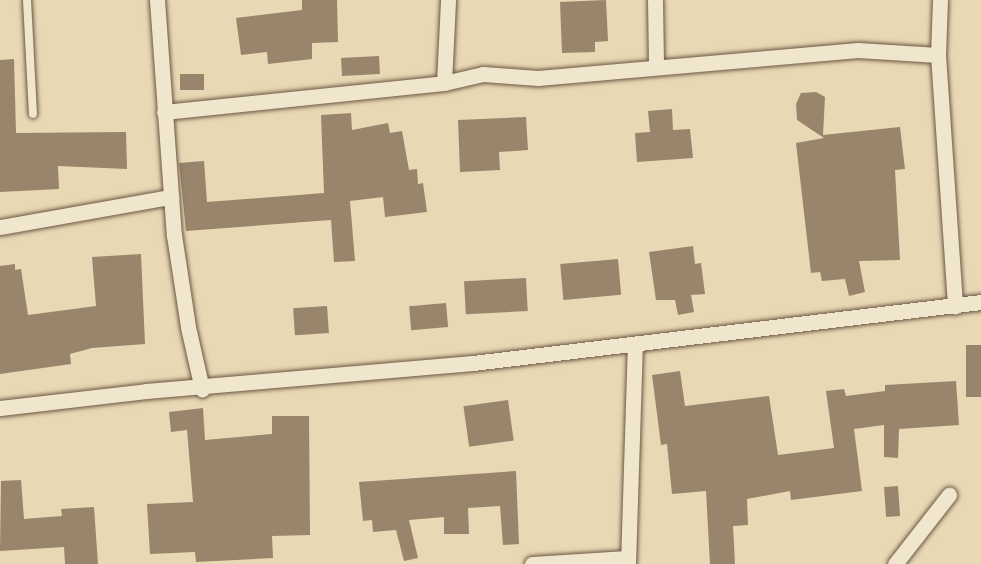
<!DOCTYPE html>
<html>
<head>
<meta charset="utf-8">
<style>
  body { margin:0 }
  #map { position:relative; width:981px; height:564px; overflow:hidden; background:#e8d8b3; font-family:"Gentium Book Plus",serif }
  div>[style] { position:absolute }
  .building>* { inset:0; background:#99856b; transform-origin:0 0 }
  .roads { filter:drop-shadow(0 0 2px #6d5643) drop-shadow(0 0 2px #6d5643) }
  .lane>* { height:8px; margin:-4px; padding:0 4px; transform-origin:4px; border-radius:4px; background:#f0e6ce }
  .street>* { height:15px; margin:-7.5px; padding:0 7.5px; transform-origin:7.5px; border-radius:7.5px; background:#f0e6ce }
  span { translate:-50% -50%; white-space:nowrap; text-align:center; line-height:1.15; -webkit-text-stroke:4.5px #f0e6ce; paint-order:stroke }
</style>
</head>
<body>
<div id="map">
  <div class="building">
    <div style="clip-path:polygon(302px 0,337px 0,338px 42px,312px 43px,312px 59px,268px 64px,267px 52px,241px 55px,236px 18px,302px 10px)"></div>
    <div style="clip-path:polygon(606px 0,608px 41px,595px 42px,595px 52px,562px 53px,560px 2px)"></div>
    <div style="left:379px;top:56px;width:18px;height:38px;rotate:87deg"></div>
    <div style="clip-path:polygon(14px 59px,16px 133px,126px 132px,127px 169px,58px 166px,59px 189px,0 192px,0 60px)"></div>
    <div style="left:180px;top:74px;width:24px;height:16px"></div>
    <div style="clip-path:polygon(816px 92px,825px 97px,823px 135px,900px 127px,905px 169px,895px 170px,900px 260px,859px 261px,865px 292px,849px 296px,845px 279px,822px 281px,820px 272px,811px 273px,796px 143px,824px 138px,797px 120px,796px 104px,801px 93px)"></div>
    <div style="clip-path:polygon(672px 109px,673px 130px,690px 129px,693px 158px,637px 162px,635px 133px,650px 132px,648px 111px)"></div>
    <div style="clip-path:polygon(351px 113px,352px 130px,388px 123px,390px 133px,402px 131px,409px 170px,417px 169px,418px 184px,423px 183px,427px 212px,385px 217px,383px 197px,350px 201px,355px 261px,334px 262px,331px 220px,186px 231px,179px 163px,204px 161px,207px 202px,324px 193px,321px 115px)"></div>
    <div style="clip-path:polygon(526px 117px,528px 150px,499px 152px,500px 170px,460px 172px,458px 120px)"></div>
    <div style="clip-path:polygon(693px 246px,695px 264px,701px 263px,705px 294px,691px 295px,694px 312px,678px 315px,675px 300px,656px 300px,649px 252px)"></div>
    <div style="clip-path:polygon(141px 254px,145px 344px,92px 348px,70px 354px,71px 364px,0 374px,0 266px,15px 264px,15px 270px,21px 269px,28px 315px,96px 306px,92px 257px)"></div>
    <div style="left:618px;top:259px;width:36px;height:58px;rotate:85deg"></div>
    <div style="left:526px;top:278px;width:33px;height:62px;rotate:87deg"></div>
    <div style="left:446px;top:303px;width:24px;height:37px;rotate:85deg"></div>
    <div style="left:327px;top:306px;width:27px;height:34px;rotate:86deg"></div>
    <div style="left:966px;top:345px;width:15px;height:52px"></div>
    <div style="clip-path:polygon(680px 371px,685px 406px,769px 396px,778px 455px,834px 448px,826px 391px,844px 389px,846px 396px,885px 391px,885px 385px,956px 381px,959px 425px,899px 429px,898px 458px,884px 457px,884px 425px,854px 429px,862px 491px,791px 500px,790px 491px,747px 499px,748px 525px,733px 526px,735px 564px,710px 564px,706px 491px,672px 494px,667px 444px,661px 445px,652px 375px)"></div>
    <div style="left:508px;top:400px;width:41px;height:45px;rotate:82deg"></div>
    <div style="clip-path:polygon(203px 408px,205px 440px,272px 434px,272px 416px,309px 416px,310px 535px,272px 536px,273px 558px,196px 562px,195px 552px,150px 554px,147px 504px,193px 502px,187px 430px,171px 432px,169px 412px)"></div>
    <div style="clip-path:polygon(516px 471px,519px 544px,503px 545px,500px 506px,468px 508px,469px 534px,444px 534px,444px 517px,409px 520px,418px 558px,404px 561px,396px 530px,373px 532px,372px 520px,363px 521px,359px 482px)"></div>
    <div style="clip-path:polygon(21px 480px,24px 519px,62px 516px,61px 509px,94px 507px,98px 564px,65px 564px,64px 547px,0 551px,1px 481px)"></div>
    <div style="left:898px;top:486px;width:30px;height:14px;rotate:86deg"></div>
  </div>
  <div class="roads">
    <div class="lane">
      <div style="left:27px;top:0;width:114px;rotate:87deg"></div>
    </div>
    <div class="street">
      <div style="left:157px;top:0;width:236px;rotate:85.9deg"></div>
      <div style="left:174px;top:235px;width:93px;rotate:81.3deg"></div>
      <div style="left:188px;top:327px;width:64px;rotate:77.3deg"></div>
      <div style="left:655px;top:0;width:65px;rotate:89.1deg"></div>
      <div style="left:940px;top:0;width:55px;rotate:92.1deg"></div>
      <div style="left:938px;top:55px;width:252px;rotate:86.1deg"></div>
      <div style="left:444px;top:83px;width:83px;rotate:-87.2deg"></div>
      <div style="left:164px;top:112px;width:281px;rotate:-5.9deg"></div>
      <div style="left:444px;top:83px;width:40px;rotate:-13deg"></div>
      <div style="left:483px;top:74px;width:55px;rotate:4.2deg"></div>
      <div style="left:538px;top:78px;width:321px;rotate:-5deg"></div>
      <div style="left:858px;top:50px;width:80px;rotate:3.6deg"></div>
      <div style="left:0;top:227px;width:174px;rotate:-10deg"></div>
      <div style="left:0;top:408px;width:147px;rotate:-6.6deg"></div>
      <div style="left:146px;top:391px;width:328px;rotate:-4.9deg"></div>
      <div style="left:473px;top:363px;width:512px;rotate:-6.85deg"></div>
      <div style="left:532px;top:564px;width:95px;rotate:-3.6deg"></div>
      <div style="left:628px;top:564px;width:219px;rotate:-88.2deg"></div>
      <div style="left:895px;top:564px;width:88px;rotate:-52deg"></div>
    </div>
  </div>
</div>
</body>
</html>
